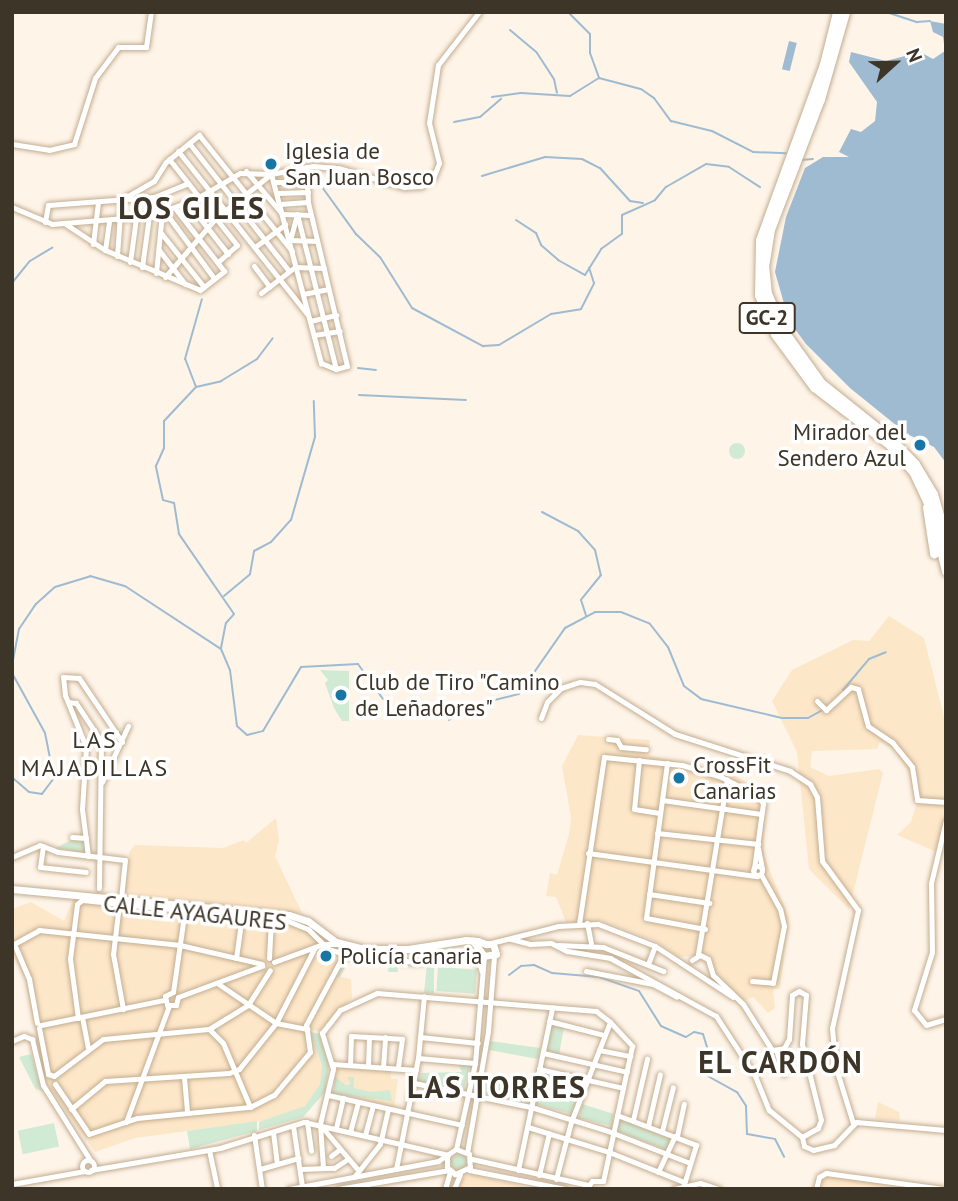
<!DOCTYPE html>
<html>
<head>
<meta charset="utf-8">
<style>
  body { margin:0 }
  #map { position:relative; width:958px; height:1201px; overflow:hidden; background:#fef4e8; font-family:"PT Sans",sans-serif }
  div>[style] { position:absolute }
  .built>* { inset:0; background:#fde7c9 }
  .green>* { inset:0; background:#d1ead4; transform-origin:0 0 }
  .round { border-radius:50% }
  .water>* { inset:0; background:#9fbbd1; transform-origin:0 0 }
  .stream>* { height:2px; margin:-1px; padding:0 1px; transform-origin:1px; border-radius:1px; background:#9fbbd1 }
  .roads { filter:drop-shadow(0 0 2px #c3ad90) drop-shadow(0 0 2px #c3ad90) }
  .minor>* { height:5px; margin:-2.5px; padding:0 2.5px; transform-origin:2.5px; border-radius:2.5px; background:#fff }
  .minor>.ring { margin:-2.5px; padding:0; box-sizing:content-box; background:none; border:5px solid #fff; border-radius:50% }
  .major>* { height:7px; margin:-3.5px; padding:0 3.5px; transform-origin:3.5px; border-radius:3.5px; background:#fff }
  .highway>* { height:9px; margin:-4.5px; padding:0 4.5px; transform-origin:4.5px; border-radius:4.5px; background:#fff }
  .dots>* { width:19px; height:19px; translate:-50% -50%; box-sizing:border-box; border:4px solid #fff; border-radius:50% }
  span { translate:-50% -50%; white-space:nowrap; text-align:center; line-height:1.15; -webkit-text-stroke:7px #fff; paint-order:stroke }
  .shield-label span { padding:2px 5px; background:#fff; border:2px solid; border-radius:5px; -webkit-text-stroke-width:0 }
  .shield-label { font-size:21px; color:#3e3529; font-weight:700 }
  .poi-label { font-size:23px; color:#3e3529 }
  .left { translate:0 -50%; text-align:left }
  .right { translate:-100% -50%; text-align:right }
  .street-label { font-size:23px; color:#3e3529 }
  .neighbourhood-label { font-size:24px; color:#3e3529; letter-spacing:2px }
  .district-label { font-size:30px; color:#3e3529; font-weight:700; letter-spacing:2px }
  .frame { position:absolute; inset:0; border:14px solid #3e3529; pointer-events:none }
  .north { position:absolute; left:860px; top:28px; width:70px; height:70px; -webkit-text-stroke:5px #fff; paint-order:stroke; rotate:68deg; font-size:19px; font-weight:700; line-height:28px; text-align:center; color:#3e3529 }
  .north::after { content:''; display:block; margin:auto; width:24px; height:32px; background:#3e3529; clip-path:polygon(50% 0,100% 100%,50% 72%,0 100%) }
</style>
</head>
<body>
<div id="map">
  <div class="built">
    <div style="clip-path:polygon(889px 616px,924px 638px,946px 725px,946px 838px,941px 854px,897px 835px,911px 822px,916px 805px,910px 775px,894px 749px,880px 742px,877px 749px,812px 751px,810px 767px,829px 776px,879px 769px,883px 773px,849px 909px,809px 869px,797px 752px,772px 701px,792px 670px,853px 640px,869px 641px)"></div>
    <div style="clip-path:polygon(578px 735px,650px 740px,649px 755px,734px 775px,765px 793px,764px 856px,789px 918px,780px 988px,773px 990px,775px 1008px,768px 1013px,753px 997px,744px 1001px,713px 972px,708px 954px,679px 957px,655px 941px,602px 921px,566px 922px,556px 897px,546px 896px,550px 873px,557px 875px,569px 834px,571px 818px,562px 766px)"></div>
    <div style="clip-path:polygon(276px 818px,279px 840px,275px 856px,302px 913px,125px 895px,129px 852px,135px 845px,223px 848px,244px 840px,246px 843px)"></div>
    <div style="clip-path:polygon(75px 895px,288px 919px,304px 924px,331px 946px,350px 951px,336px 976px,351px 979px,352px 998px,319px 1031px,309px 1029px,322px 1065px,320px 1084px,305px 1106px,277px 1119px,135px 1138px,95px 1152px,45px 1081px,25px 978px,12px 952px,12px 909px,31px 902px,64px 921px)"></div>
    <div style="clip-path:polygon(338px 1066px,391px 1069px,391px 1079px,398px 1079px,394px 1108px,333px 1094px)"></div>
    <div style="clip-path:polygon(878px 1102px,899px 1112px,900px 1121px,875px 1119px)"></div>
    <div style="clip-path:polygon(472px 1173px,487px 1178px,535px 1189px,459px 1189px,462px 1179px)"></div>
    <div style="clip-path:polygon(828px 1176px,919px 1189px,819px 1189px,821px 1180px)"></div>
  </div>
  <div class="green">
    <div class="round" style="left:729px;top:443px;width:16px;height:16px"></div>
    <div style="clip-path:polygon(320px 670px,349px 671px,349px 721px,342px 721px,334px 708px,325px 683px,328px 680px)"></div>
    <div style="clip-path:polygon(71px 840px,85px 842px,85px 853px,56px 848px)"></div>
    <div style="clip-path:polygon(347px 958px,397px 964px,398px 972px,388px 972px,389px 965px,380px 963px,348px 962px,340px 977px,336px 977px)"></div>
    <div style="clip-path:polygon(434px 963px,434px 994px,424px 993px,427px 964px)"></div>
    <div style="left:438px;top:967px;width:39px;height:24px;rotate:4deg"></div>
    <div style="clip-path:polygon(551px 1026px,564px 1027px,559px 1055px,547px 1050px)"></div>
    <div style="clip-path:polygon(310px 1032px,319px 1034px,329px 1064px,325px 1092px,303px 1117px,259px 1130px,259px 1122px,305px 1106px,320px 1084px,322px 1065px)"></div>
    <div style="clip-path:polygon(490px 1041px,540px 1048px,538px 1059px,489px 1050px)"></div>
    <div style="clip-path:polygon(31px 1054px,42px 1092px,36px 1088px,38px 1094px,19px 1057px)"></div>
    <div style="clip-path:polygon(458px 1064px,470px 1066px,464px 1089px,418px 1081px,421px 1073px,462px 1072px)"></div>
    <div style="clip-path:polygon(335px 1077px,346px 1085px,351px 1084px,347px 1077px,354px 1077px,354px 1088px,371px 1092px,390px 1090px,392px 1101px,333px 1094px)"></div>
    <div style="clip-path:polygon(484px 1081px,532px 1089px,528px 1103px,484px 1093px)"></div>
    <div style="clip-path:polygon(538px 1090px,576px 1102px,572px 1114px,535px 1104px)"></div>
    <div style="clip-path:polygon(582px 1104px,614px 1114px,612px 1126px,579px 1118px)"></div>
    <div style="left:620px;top:1118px;width:55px;height:13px;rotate:21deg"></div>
    <div style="clip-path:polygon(257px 1121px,257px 1131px,190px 1149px,187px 1131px)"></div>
    <div style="left:54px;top:1123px;width:24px;height:37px;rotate:78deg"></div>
    <div class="round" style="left:451px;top:1154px;width:16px;height:16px"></div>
  </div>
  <div class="water">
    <div style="clip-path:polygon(930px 21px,946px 24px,946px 463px,934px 447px,907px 434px,850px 388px,806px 344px,789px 321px,775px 272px,786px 217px,805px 168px,823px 157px,849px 157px,839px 152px,851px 129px,861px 132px,875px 121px,877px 102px,849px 62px,851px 52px,886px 61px,920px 52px,933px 59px,945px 51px,943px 37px,933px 32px)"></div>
    <div style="left:789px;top:41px;width:8px;height:29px;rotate:14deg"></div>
  </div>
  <div class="stream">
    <div style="left:568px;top:12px;width:31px;rotate:45deg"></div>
    <div style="left:590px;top:34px;width:19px;rotate:90deg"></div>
    <div style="left:590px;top:53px;width:27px;rotate:70deg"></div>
    <div style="left:886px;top:12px;width:33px;rotate:18deg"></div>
    <div style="left:917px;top:22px;width:13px;rotate:-4deg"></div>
    <div style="left:510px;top:30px;width:35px;rotate:40deg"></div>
    <div style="left:537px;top:53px;width:31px;rotate:57deg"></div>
    <div style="left:554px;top:79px;width:14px;rotate:78deg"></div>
    <div style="left:492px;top:97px;width:29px;rotate:-8deg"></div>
    <div style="left:521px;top:93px;width:49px;rotate:3.5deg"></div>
    <div style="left:570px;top:96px;width:34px;rotate:-32deg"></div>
    <div style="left:599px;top:78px;width:43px;rotate:14.7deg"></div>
    <div style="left:641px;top:89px;width:16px;rotate:35deg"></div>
    <div style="left:654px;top:98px;width:29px;rotate:54deg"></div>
    <div style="left:671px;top:121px;width:42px;rotate:13.7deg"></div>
    <div style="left:712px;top:131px;width:46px;rotate:27.1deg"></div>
    <div style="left:753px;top:152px;width:33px;rotate:2deg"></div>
    <div style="left:454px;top:122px;width:26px;rotate:-11deg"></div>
    <div style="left:480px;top:117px;width:28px;rotate:-41deg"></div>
    <div style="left:801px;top:160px;width:12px;rotate:-5deg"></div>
    <div style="left:482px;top:176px;width:66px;rotate:-16.8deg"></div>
    <div style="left:545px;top:157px;width:37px;rotate:3deg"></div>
    <div style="left:582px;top:159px;width:20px;rotate:27deg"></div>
    <div style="left:600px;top:168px;width:45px;rotate:47.7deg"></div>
    <div style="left:630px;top:201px;width:13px;rotate:9deg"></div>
    <div style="left:317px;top:180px;width:67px;rotate:54.2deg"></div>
    <div style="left:356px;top:234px;width:33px;rotate:44deg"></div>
    <div style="left:380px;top:257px;width:60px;rotate:57.9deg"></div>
    <div style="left:412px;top:308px;width:81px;rotate:28.2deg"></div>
    <div style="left:483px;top:346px;width:16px;rotate:-4deg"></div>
    <div style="left:499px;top:345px;width:61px;rotate:-30.8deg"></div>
    <div style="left:551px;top:314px;width:30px;rotate:-9deg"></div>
    <div style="left:581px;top:309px;width:29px;rotate:-63deg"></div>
    <div style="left:594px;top:283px;width:16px;rotate:-108deg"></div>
    <div style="left:516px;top:220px;width:24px;rotate:33deg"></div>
    <div style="left:536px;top:233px;width:13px;rotate:67deg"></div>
    <div style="left:541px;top:245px;width:23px;rotate:41deg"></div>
    <div style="left:558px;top:260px;width:31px;rotate:29deg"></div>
    <div style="left:585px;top:275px;width:31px;rotate:-58deg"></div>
    <div style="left:601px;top:249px;width:26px;rotate:-36deg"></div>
    <div style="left:622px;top:234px;width:19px;rotate:-90deg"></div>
    <div style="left:622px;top:215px;width:36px;rotate:-24deg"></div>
    <div style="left:655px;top:200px;width:17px;rotate:-50deg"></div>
    <div style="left:666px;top:187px;width:46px;rotate:-29.9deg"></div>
    <div style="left:706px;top:164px;width:23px;rotate:7deg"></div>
    <div style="left:729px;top:167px;width:37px;rotate:33deg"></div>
    <div style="left:12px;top:283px;width:28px;rotate:-51deg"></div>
    <div style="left:30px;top:261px;width:26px;rotate:-31deg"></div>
    <div style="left:358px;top:368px;width:18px;rotate:6deg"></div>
    <div style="left:196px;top:387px;width:30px;rotate:-111deg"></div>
    <div style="left:185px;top:359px;width:62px;rotate:-74.2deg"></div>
    <div style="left:359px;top:395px;width:107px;rotate:2.7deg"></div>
    <div style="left:542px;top:512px;width:41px;rotate:27.8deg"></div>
    <div style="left:578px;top:531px;width:25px;rotate:48deg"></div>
    <div style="left:595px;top:550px;width:26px;rotate:77deg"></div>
    <div style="left:601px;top:575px;width:32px;rotate:129deg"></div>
    <div style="left:581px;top:600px;width:16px;rotate:72deg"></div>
    <div style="left:224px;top:596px;width:34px;rotate:-40deg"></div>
    <div style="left:250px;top:574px;width:23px;rotate:-80deg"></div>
    <div style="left:254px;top:551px;width:19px;rotate:-28deg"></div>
    <div style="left:271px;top:542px;width:30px;rotate:-48deg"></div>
    <div style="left:291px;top:520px;width:86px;rotate:-73.9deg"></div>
    <div style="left:315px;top:437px;width:36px;rotate:-92deg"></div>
    <div style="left:221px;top:648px;width:25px;rotate:-79deg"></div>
    <div style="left:226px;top:623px;width:12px;rotate:-48deg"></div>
    <div style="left:234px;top:614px;width:97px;rotate:-124.5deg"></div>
    <div style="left:179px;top:534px;width:31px;rotate:-99deg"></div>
    <div style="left:174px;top:503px;width:11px;rotate:-165deg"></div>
    <div style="left:163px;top:500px;width:35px;rotate:-102deg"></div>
    <div style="left:156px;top:466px;width:20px;rotate:-66deg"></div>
    <div style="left:164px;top:448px;width:27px;rotate:-90deg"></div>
    <div style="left:164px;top:421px;width:47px;rotate:-46.7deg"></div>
    <div style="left:196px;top:387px;width:26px;rotate:-13deg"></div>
    <div style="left:221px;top:381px;width:42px;rotate:-31.4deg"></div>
    <div style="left:257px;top:359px;width:26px;rotate:-53deg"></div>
    <div style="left:12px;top:665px;width:37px;rotate:-79deg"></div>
    <div style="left:19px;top:629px;width:30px;rotate:-56deg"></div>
    <div style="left:36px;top:604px;width:25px;rotate:-42deg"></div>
    <div style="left:55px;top:587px;width:37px;rotate:-17deg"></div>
    <div style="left:90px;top:576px;width:36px;rotate:16deg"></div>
    <div style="left:125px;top:586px;width:115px;rotate:33.3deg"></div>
    <div style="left:221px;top:649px;width:23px;rotate:67deg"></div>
    <div style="left:230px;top:670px;width:56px;rotate:82.9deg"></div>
    <div style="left:237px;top:726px;width:13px;rotate:42deg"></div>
    <div style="left:247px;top:735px;width:16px;rotate:-14deg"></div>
    <div style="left:263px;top:731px;width:74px;rotate:-59.3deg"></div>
    <div style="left:301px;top:667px;width:57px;rotate:-3deg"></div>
    <div style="left:358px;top:664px;width:43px;rotate:54.5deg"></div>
    <div style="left:12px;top:673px;width:68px;rotate:61.2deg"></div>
    <div style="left:45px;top:733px;width:46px;rotate:78.7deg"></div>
    <div style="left:54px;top:778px;width:20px;rotate:127deg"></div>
    <div style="left:42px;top:794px;width:13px;rotate:-171deg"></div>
    <div style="left:29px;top:792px;width:23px;rotate:-139deg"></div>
    <div style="left:843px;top:690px;width:40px;rotate:-50deg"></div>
    <div style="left:869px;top:659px;width:18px;rotate:-22deg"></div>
    <div style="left:449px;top:720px;width:25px;rotate:-34deg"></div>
    <div style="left:470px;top:706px;width:50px;rotate:-13.8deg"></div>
    <div style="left:519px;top:694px;width:80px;rotate:-55.1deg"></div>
    <div style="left:565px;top:628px;width:34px;rotate:-28deg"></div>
    <div style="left:595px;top:612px;width:26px"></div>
    <div style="left:621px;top:612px;width:31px;rotate:22deg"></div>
    <div style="left:650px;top:624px;width:29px;rotate:52deg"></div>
    <div style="left:668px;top:647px;width:42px;rotate:67.7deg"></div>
    <div style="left:684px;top:686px;width:21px;rotate:37deg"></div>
    <div style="left:701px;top:699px;width:83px;rotate:13.2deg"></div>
    <div style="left:782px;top:718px;width:26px"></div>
    <div style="left:808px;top:718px;width:18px;rotate:-29deg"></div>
    <div style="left:509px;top:975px;width:15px;rotate:-37deg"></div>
    <div style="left:521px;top:966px;width:13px;rotate:-4deg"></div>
    <div style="left:534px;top:965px;width:20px;rotate:24deg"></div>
    <div style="left:552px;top:973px;width:47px;rotate:4.9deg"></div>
    <div style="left:599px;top:977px;width:42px;rotate:19.3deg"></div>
    <div style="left:639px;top:991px;width:41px;rotate:57.8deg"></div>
    <div style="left:661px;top:1026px;width:27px;rotate:24deg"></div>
    <div style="left:686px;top:1037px;width:9px;rotate:-32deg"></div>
    <div style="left:694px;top:1032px;width:9px;rotate:13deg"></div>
    <div style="left:703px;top:1034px;width:14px;rotate:73deg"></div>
    <div style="left:707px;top:1047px;width:27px;rotate:96deg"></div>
    <div style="left:704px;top:1074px;width:38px;rotate:29deg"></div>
    <div style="left:737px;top:1092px;width:17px;rotate:57deg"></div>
    <div style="left:746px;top:1106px;width:28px;rotate:88deg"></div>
    <div style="left:747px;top:1134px;width:28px;rotate:10deg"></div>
    <div style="left:775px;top:1139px;width:20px;rotate:63deg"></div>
  </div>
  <div class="roads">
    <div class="minor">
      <div style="left:189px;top:143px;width:162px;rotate:52deg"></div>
      <div style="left:12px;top:144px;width:37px;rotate:9deg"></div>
      <div style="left:49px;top:150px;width:26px;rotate:-13deg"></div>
      <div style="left:74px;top:144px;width:69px;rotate:-72.3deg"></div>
      <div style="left:95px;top:78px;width:39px;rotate:-53deg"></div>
      <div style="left:118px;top:47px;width:28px"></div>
      <div style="left:146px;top:47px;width:35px;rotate:-82deg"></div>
      <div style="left:178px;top:151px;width:208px;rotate:51.6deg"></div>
      <div style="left:169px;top:159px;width:110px;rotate:51.7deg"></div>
      <div style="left:237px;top:245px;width:25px;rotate:138deg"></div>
      <div style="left:246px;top:171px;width:57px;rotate:49.9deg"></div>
      <div style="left:275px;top:182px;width:32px"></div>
      <div style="left:278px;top:193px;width:30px;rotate:-2deg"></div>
      <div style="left:154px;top:197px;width:101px;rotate:53.5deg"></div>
      <div style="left:121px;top:200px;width:38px;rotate:-30deg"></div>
      <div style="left:154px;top:181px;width:22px;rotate:-58deg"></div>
      <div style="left:166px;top:162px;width:43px;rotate:-39.3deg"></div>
      <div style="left:199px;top:135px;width:149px;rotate:51.3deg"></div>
      <div style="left:188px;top:203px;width:65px;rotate:51.9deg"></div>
      <div style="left:280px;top:204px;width:28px;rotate:-4deg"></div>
      <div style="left:12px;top:207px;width:43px;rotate:23deg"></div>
      <div style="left:52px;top:224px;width:97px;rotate:-4.7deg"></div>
      <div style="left:149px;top:216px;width:48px;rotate:-19.6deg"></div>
      <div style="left:194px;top:200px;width:53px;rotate:-30.4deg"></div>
      <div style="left:240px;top:173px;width:31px;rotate:2deg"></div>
      <div style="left:271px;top:174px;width:43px;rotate:-10.8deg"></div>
      <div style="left:313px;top:166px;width:25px;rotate:5deg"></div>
      <div style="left:338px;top:168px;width:69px;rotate:16.1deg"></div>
      <div style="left:404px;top:187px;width:17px;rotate:-3deg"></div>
      <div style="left:421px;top:186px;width:14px;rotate:-34deg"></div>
      <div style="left:433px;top:178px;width:16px;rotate:-68deg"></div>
      <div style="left:439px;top:163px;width:41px;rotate:-104deg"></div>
      <div style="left:429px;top:123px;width:59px;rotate:-81.2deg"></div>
      <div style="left:438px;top:65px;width:67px;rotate:-52.3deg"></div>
      <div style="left:283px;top:214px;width:28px;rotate:2deg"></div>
      <div style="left:297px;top:214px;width:160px;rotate:75.9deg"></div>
      <div style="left:296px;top:218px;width:23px;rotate:105deg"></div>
      <div style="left:290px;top:240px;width:27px;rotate:2deg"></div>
      <div style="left:45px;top:222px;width:17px;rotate:-80deg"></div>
      <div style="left:48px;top:205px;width:106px;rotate:-4.3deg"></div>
      <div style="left:154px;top:197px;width:37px;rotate:-22deg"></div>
      <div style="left:64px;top:223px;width:49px;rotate:33.4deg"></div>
      <div style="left:105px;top:250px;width:103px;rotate:22.8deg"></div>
      <div style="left:200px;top:290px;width:31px;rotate:-38deg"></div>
      <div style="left:224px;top:271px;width:80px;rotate:-127.9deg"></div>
      <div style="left:161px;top:233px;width:69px;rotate:51.5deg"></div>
      <div style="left:93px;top:244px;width:42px;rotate:-83.2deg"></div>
      <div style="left:255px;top:247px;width:38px;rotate:-37deg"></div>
      <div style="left:105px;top:250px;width:30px;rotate:-82deg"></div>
      <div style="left:159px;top:250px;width:43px;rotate:52.6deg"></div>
      <div style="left:117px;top:256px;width:56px;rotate:-85.9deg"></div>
      <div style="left:130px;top:262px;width:44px;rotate:-82.2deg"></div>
      <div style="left:254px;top:266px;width:26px;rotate:53deg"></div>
      <div style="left:142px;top:267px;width:51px;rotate:-82.2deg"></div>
      <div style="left:156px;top:273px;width:60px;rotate:-84.3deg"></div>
      <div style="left:165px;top:277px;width:78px;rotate:-49.2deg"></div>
      <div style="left:216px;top:218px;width:70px;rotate:-38.7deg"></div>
      <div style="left:271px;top:174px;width:196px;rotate:75.2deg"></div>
      <div style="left:321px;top:363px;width:16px;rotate:22deg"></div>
      <div style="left:336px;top:369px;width:11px;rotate:-15deg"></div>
      <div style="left:347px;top:366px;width:169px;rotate:-103.4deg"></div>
      <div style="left:308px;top:202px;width:35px;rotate:-93deg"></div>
      <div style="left:261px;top:293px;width:43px;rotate:-37.4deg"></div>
      <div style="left:295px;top:267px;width:29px;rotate:2deg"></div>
      <div style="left:303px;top:294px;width:26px;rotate:-11deg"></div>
      <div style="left:310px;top:321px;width:27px;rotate:-13deg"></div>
      <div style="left:314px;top:335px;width:26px;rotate:-9deg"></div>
      <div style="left:817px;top:701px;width:13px;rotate:45deg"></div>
      <div style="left:826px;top:710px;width:34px;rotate:-43deg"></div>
      <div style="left:851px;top:687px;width:7px;rotate:16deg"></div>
      <div style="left:858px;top:689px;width:38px;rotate:75deg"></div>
      <div style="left:868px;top:726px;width:29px;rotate:34deg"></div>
      <div style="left:892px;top:742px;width:32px;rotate:51deg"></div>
      <div style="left:912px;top:767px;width:33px;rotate:81deg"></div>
      <div style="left:917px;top:800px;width:29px;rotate:4deg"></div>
      <div style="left:68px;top:702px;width:8px;rotate:7deg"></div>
      <div style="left:76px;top:703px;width:45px;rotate:56.7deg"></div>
      <div style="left:101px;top:741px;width:147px;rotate:90.8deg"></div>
      <div style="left:541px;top:718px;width:17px;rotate:-69deg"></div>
      <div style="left:547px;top:702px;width:20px;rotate:-45deg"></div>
      <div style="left:561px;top:688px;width:20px;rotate:-18deg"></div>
      <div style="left:580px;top:682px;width:15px;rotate:8deg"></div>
      <div style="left:595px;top:684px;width:94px;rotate:32deg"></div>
      <div style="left:675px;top:734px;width:121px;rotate:17.8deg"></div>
      <div style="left:790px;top:771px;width:24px;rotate:33deg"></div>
      <div style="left:810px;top:784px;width:15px;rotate:62deg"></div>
      <div style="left:817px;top:797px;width:64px;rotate:85.5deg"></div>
      <div style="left:822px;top:861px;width:61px;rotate:53.7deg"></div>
      <div style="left:858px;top:910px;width:121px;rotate:102.4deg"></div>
      <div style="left:832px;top:1028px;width:37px;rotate:85deg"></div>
      <div style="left:835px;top:1065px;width:61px;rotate:72.8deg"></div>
      <div style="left:608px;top:739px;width:9px;rotate:6deg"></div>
      <div style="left:617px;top:740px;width:8px;rotate:60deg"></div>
      <div style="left:621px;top:747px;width:25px;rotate:5deg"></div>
      <div style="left:639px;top:760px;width:49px;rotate:95.8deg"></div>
      <div style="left:634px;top:809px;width:26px;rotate:9deg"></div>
      <div style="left:667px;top:763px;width:156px;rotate:97.7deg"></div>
      <div style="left:646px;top:918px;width:60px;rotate:10.6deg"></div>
      <div style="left:102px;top:782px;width:62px;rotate:-65.1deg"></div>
      <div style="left:662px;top:800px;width:100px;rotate:8deg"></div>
      <div style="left:946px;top:820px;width:65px;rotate:103.4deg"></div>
      <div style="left:931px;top:883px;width:69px;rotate:89.2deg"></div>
      <div style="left:932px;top:952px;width:61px;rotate:107.2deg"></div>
      <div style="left:914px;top:1010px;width:19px;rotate:51deg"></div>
      <div style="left:926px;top:1025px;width:21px;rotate:-17deg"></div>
      <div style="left:657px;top:833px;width:102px;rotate:6.2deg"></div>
      <div style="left:72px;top:837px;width:14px;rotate:4deg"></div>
      <div style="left:43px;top:846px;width:21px;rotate:98deg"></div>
      <div style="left:40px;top:867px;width:46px;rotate:6.2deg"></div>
      <div style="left:758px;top:848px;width:21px;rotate:79deg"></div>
      <div style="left:588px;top:853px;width:171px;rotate:7.8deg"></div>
      <div style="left:88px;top:856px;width:47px;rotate:-97.3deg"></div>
      <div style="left:82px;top:809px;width:62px;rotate:-86.3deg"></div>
      <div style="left:86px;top:747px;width:56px;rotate:-112deg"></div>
      <div style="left:65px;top:695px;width:18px;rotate:-96deg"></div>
      <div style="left:63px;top:677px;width:16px;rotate:4deg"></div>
      <div style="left:79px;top:678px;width:77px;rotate:56.1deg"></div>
      <div style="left:12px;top:857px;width:30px;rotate:-23deg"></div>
      <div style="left:40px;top:845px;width:19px;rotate:21deg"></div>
      <div style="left:58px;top:852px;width:67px;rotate:6.8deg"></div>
      <div style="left:125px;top:860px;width:37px;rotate:96deg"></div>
      <div class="ring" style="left:753.5px;top:866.5px;width:4px;height:4px"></div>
      <div style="left:649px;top:894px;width:61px;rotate:8.5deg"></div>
      <div style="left:119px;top:904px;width:50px;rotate:96.8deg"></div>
      <div style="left:113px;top:954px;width:56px;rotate:79.7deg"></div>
      <div style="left:587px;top:923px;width:21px;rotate:79deg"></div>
      <div style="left:579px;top:924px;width:169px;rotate:-81.5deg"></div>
      <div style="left:604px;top:757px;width:78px;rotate:5.9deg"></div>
      <div style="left:682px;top:765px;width:39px;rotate:17deg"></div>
      <div style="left:719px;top:776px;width:45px;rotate:26.6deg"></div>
      <div style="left:759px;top:796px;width:9px;rotate:63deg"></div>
      <div style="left:763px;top:804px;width:66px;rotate:97.9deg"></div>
      <div style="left:511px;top:939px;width:20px;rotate:15deg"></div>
      <div style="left:530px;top:944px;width:21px;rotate:-3deg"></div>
      <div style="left:551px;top:943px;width:18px;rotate:27deg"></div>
      <div style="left:567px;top:951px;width:44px;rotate:9.2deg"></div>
      <div style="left:610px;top:958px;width:121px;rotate:28.7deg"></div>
      <div style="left:716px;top:1016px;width:72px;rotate:57deg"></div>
      <div style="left:755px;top:1076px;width:37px;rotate:68deg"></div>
      <div style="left:769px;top:1110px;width:43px;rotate:39.3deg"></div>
      <div style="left:491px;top:943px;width:69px;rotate:-14.2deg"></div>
      <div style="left:558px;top:926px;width:40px;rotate:-2.9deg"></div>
      <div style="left:598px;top:924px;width:61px;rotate:21.1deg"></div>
      <div style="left:655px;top:946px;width:93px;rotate:33.2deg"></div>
      <div style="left:558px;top:945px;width:45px;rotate:2.5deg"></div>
      <div style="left:603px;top:947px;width:65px;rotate:21.8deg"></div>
      <div style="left:698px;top:954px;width:177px;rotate:-80.6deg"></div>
      <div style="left:236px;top:958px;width:42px;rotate:-81.9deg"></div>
      <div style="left:269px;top:958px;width:38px;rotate:-87deg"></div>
      <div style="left:469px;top:958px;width:11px;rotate:27deg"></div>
      <div style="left:479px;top:963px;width:9px;rotate:72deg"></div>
      <div style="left:692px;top:960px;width:9px;rotate:-32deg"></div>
      <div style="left:700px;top:955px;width:9px;rotate:27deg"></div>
      <div style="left:708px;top:959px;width:17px;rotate:73deg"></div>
      <div style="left:713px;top:975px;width:42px;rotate:44deg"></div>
      <div style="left:743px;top:1004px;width:54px;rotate:57.8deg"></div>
      <div style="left:772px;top:1050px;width:12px;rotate:-9deg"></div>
      <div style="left:784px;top:1048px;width:10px;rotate:-61deg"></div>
      <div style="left:789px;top:1039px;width:44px;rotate:-86.1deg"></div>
      <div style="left:792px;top:995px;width:8px;rotate:-30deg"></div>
      <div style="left:799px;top:991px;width:8px;rotate:30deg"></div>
      <div style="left:806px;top:995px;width:49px;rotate:94.7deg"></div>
      <div style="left:802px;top:1044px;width:78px;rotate:76deg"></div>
      <div style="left:821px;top:1120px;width:9px;rotate:111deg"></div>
      <div style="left:818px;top:1128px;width:18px;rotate:151deg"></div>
      <div style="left:274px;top:962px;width:52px;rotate:-20.2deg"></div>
      <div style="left:323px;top:944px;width:14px"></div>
      <div style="left:648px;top:964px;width:19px;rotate:-69deg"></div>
      <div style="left:586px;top:971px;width:68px;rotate:11deg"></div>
      <div style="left:653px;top:984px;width:27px;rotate:28deg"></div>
      <div style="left:752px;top:981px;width:21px;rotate:5deg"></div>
      <div style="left:773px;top:983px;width:58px;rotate:-79.1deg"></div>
      <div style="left:784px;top:926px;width:17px;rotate:-103deg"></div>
      <div style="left:780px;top:909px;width:39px;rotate:-119deg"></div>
      <div style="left:217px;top:983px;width:71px;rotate:34.1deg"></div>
      <div style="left:276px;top:1023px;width:32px;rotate:11deg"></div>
      <div style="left:173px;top:992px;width:84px;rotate:-81.8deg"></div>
      <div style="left:173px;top:992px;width:9px;rotate:153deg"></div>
      <div style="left:165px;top:996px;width:9px;rotate:77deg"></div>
      <div style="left:167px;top:1005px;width:9px"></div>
      <div style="left:176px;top:1005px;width:8px;rotate:-76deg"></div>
      <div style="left:178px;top:997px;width:90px;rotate:-20.3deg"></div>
      <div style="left:82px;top:1017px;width:31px;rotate:79deg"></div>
      <div style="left:78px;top:1018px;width:60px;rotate:-97.7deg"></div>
      <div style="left:70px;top:959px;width:55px;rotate:-82.7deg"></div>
      <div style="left:77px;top:904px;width:6px;rotate:-39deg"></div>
      <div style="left:82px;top:900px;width:207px;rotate:5.8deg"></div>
      <div style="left:288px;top:921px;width:22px;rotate:22deg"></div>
      <div style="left:308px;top:929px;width:28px;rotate:45deg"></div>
      <div style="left:328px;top:949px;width:17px;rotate:17deg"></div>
      <div style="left:344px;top:954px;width:72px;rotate:6.3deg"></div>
      <div style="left:416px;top:962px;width:66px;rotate:-9.6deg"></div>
      <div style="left:549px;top:1021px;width:57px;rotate:14.3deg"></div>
      <div style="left:37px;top:1023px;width:45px;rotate:-100.3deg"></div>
      <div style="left:29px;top:979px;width:38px;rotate:-113deg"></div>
      <div style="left:14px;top:944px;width:29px;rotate:-29deg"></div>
      <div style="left:39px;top:930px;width:142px;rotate:6.1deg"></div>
      <div style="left:180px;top:945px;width:84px;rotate:13deg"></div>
      <div style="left:41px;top:1025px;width:126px;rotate:-11.5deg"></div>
      <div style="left:39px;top:1028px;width:47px;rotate:78.9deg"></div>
      <div style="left:48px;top:1074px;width:6px;rotate:18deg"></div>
      <div style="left:54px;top:1076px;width:61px;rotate:-37.1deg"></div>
      <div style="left:103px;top:1039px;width:106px;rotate:-5.4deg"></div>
      <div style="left:209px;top:1029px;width:46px;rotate:-31.6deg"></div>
      <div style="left:248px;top:1005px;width:41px;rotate:-57.8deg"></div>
      <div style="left:209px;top:1029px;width:20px;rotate:45deg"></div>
      <div style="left:223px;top:1043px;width:69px;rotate:67.1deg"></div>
      <div style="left:420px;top:1037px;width:58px;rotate:5.9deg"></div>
      <div style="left:12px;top:1041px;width:13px;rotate:-23deg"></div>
      <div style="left:24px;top:1036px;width:9px;rotate:21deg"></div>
      <div style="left:32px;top:1039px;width:47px;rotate:76.6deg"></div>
      <div style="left:43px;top:1085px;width:89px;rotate:57.9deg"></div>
      <div style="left:599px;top:1050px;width:32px;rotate:11deg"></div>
      <div style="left:776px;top:1050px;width:25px;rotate:72deg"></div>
      <div style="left:543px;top:1053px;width:86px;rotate:12.7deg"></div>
      <div style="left:418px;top:1058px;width:57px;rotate:5deg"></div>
      <div style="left:333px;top:1064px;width:83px;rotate:4.1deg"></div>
      <div style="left:350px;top:1065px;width:29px;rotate:-88deg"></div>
      <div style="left:351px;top:1036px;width:18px;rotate:3deg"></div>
      <div style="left:369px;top:1037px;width:33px;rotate:3deg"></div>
      <div style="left:402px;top:1039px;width:29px;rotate:98deg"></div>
      <div style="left:368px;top:1066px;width:29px;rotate:-88deg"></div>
      <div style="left:383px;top:1067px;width:30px;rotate:-86deg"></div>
      <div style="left:539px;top:1069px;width:86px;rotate:12.7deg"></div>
      <div style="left:184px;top:1077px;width:36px;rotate:85deg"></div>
      <div style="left:414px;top:1083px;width:119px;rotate:11.6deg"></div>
      <div style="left:531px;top:1107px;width:81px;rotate:17.3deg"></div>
      <div style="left:608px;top:1131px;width:88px;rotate:21.3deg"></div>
      <div style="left:55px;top:1084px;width:60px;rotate:55.8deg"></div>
      <div style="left:89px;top:1134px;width:51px;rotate:-18.4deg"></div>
      <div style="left:137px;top:1118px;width:114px;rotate:-5.6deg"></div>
      <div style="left:250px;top:1107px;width:27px;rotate:-27deg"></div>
      <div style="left:274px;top:1095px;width:56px;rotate:-50.1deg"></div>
      <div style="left:310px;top:1052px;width:27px;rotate:-98deg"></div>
      <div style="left:306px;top:1025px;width:81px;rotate:-61.8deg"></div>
      <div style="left:328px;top:1095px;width:137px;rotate:12.6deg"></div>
      <div style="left:71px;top:1109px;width:44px;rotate:-39.5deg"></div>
      <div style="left:105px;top:1081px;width:124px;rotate:-3.7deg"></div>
      <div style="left:229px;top:1073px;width:11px;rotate:-22deg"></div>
      <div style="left:239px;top:1069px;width:59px;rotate:-51.2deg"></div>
      <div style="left:276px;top:1023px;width:85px;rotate:-62.8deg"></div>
      <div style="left:617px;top:1115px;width:85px;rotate:20.8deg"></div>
      <div style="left:696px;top:1145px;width:41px;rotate:107.1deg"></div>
      <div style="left:633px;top:1120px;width:63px;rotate:-77.1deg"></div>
      <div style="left:126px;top:1122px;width:124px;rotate:-69.7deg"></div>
      <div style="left:307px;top:1122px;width:29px;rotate:82deg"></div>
      <div style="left:293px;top:1126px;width:61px;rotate:81.5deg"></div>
      <div style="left:648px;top:1126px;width:53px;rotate:-77deg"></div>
      <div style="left:322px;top:1127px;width:56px;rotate:50.1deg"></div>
      <div style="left:528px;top:1127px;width:85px;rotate:17.2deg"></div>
      <div style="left:609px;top:1152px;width:81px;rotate:21.8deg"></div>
      <div style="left:336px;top:1128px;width:31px;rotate:-77deg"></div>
      <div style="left:662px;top:1131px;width:45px;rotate:-76deg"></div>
      <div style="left:273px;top:1132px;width:32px;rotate:83deg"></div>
      <div style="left:350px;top:1132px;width:31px;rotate:-75deg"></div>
      <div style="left:254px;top:1135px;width:55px;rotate:81.6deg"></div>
      <div style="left:365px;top:1135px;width:30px;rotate:-75deg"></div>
      <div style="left:677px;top:1136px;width:33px;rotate:-78deg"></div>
      <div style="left:802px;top:1137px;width:9px;rotate:77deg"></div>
      <div style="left:804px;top:1146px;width:10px;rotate:24deg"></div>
      <div style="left:813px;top:1150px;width:22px;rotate:-13deg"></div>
      <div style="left:834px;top:1145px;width:32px;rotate:-46deg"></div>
      <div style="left:856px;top:1122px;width:90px;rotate:5.1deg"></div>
      <div style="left:456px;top:1149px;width:88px;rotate:-77.5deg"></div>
      <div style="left:475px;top:1063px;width:107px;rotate:-85.2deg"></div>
      <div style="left:209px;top:1150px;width:40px;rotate:78deg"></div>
      <div style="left:467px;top:1153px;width:124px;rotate:-80.2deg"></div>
      <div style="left:488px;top:1031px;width:75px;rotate:-85.4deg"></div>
      <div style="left:331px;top:1156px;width:11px;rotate:-38deg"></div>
      <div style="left:472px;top:1159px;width:119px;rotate:12.6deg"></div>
      <div class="ring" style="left:82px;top:1160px;width:7px;height:7px"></div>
      <div style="left:323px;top:1168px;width:44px;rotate:-93.9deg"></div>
      <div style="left:320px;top:1124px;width:57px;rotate:-76.7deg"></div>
      <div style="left:333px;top:1069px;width:38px;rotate:-107deg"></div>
      <div style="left:322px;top:1033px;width:29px;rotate:-52deg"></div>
      <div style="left:340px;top:1010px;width:41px;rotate:-24.7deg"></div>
      <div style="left:377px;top:993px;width:220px;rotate:4.7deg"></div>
      <div style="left:596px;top:1011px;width:18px;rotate:38deg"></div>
      <div style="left:610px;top:1022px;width:33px;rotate:47deg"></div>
      <div style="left:632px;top:1046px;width:138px;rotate:102.1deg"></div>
      <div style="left:260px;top:1169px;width:40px;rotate:-16deg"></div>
      <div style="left:300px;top:1169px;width:34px;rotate:-2deg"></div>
      <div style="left:334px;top:1168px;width:17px;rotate:-33deg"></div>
      <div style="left:396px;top:1169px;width:113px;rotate:-78.8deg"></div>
      <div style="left:418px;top:1058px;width:62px;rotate:-84.5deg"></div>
      <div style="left:91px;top:1170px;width:131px;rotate:-9.7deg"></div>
      <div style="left:220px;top:1148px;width:88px;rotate:-17.2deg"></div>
      <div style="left:304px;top:1122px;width:148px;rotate:12.9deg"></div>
      <div style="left:469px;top:1170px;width:98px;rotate:11.2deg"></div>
      <div style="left:518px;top:1170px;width:166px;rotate:-78.1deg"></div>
      <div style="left:658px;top:1172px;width:40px;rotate:-65deg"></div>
      <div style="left:539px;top:1175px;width:43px;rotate:-76.6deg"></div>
      <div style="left:354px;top:1177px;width:42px;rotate:-51.8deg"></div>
      <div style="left:380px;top:1144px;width:36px;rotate:-77deg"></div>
      <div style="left:556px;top:1179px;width:59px;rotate:-75.3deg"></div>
      <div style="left:571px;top:1122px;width:107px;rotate:-68.7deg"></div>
      <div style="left:12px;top:1184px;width:74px;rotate:-10.1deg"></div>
      <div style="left:289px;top:1189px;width:152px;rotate:-10.6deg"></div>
      <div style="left:438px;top:1161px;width:22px;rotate:-34deg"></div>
      <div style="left:456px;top:1149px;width:14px;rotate:21deg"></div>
      <div style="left:469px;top:1154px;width:13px;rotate:86deg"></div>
      <div style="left:470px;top:1167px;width:17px;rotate:155deg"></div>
      <div style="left:455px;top:1174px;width:11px;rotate:-139deg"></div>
      <div style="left:447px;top:1167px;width:10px;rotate:-90deg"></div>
      <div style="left:338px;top:1189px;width:113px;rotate:-9.7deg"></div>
      <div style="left:445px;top:1189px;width:19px;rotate:-74deg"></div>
      <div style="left:454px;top:1189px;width:16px;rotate:-68deg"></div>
      <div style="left:586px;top:1189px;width:10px;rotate:-53deg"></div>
      <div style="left:592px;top:1181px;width:11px"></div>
      <div style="left:674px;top:1189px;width:27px;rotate:-13deg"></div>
      <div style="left:700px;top:1183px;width:20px;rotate:18deg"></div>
      <div style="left:816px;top:1189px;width:12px;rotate:-76deg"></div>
      <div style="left:819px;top:1177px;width:8px;rotate:-30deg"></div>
      <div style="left:826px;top:1173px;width:118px;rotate:7.8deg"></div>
    </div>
    <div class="major">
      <div style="left:12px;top:889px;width:278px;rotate:5.4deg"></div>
      <div style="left:289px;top:915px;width:20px;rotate:18deg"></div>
      <div style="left:308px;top:921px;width:35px;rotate:37deg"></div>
      <div style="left:336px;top:942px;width:29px;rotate:14deg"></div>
      <div style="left:364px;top:949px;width:44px"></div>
      <div style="left:408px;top:949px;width:59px;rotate:-8.8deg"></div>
      <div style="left:466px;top:940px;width:12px;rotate:5deg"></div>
      <div style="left:478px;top:941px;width:9px;rotate:21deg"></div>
      <div style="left:486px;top:944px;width:7px"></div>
      <div style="left:493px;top:944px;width:10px;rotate:73deg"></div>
      <div style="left:496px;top:954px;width:12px;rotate:171deg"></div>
      <div style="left:484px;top:956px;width:19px;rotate:-126deg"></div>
    </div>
    <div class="highway">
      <div style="left:837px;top:12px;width:54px;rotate:104deg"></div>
      <div style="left:824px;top:64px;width:187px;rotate:110deg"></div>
      <div style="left:760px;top:240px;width:55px;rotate:91deg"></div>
      <div style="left:759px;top:295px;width:42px;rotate:67.7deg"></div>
      <div style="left:775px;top:334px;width:66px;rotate:53.7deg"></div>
      <div style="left:814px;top:387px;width:96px;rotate:37.3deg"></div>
      <div style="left:890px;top:445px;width:37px;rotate:49deg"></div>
      <div style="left:914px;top:473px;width:40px;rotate:65deg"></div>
      <div style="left:931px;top:509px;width:64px;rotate:76.4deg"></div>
      <div style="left:845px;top:12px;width:91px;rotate:106deg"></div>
      <div style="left:820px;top:99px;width:139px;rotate:111deg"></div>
      <div style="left:770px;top:229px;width:36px;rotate:99deg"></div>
      <div style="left:764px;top:265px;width:28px;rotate:84deg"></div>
      <div style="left:767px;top:293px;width:40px;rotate:66.6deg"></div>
      <div style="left:783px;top:330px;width:65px;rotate:54.4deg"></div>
      <div style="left:821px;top:383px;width:88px;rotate:38.6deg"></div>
      <div style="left:890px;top:438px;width:36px;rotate:46deg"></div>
      <div style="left:915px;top:464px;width:35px;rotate:59deg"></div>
      <div style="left:933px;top:494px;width:47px;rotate:73.9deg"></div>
      <div style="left:927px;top:507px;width:47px;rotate:81.3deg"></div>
    </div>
  </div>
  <div class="dots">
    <div style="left:271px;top:164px;background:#1776a3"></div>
    <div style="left:920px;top:445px;background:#1776a3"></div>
    <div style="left:341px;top:695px;background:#1776a3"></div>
    <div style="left:679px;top:778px;background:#1776a3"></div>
    <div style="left:326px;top:956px;background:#1776a3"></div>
  </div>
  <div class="shield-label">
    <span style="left:767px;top:318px">GC-2</span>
  </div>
  <div class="poi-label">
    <span class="left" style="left:285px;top:164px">Iglesia de<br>San Juan Bosco</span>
    <span class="right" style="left:906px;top:445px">Mirador del<br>Sendero Azul</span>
    <span class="left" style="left:355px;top:695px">Club de Tiro "Camino<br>de Leñadores"</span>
    <span class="left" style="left:693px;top:778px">CrossFit<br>Canarias</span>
    <span class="left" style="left:340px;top:956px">Policía canaria</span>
  </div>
  <div class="street-label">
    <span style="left:195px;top:913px;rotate:6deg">CALLE AYAGAURES</span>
  </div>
  <div class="neighbourhood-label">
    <span style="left:95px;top:754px">LAS<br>MAJADILLAS</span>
  </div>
  <div class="district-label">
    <span style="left:192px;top:208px">LOS GILES</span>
    <span style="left:781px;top:1062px">EL CARDÓN</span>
    <span style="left:497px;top:1087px">LAS TORRES</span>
  </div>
  <div class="frame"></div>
  <div class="north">N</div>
</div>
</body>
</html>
